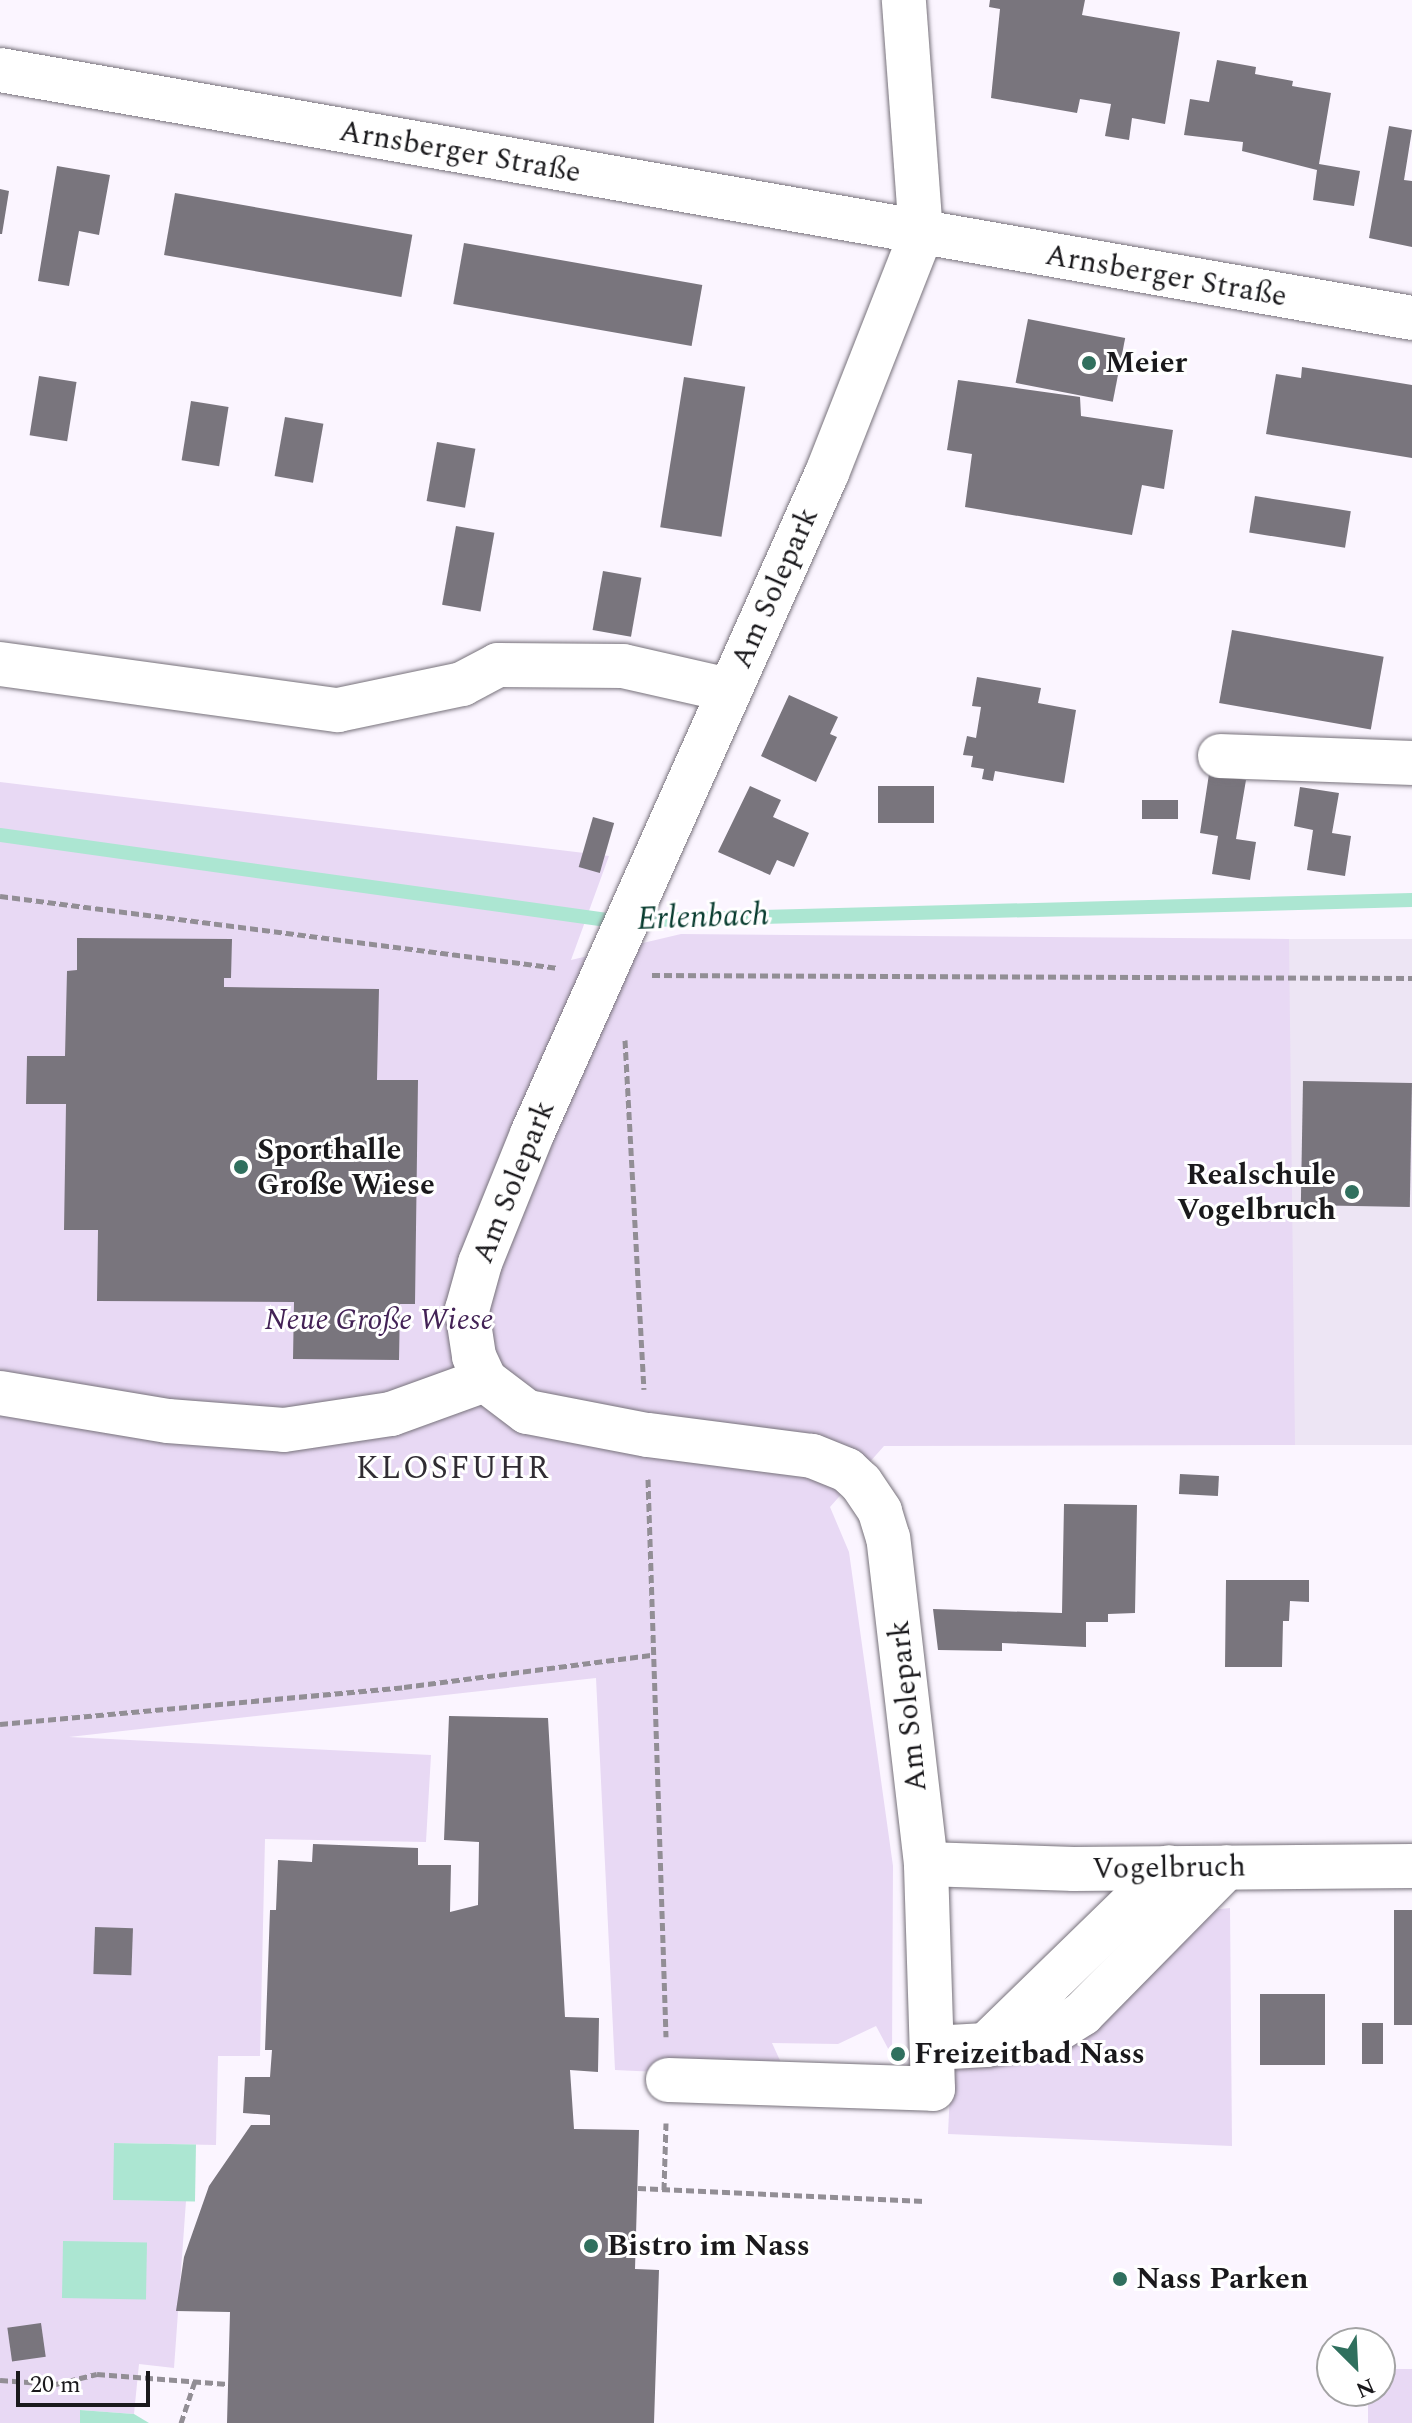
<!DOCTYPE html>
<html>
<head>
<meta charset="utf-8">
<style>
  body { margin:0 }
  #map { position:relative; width:1412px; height:2423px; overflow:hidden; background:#fbf5ff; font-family:Spectral,serif }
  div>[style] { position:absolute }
  .built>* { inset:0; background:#ede5f4; transform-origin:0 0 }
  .green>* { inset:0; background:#e8d9f4 }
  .water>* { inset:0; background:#ace6d2; transform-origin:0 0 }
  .stream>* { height:14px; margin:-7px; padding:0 7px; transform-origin:7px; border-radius:7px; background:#ace6d2 }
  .building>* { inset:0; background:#79757d; transform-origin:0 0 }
  .path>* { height:5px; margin-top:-2.5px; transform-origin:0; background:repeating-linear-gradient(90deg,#928e95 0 8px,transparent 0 12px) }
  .roads { filter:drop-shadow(0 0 2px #77727b) drop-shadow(0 0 2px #77727b) }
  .minor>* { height:44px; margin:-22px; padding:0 22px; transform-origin:22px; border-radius:22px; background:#fff }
  .dots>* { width:22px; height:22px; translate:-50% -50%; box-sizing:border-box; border:4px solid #fff; border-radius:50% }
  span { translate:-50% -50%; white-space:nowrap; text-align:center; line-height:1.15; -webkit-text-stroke:6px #fff; paint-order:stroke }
  .street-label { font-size:30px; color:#1a191c }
  .poi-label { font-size:30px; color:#1a191c; font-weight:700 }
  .left { translate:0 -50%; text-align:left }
  .right { translate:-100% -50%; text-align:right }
  .park-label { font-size:30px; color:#432256; font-style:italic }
  .water-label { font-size:32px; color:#083c2f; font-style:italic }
  .neighbourhood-label { font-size:32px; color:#302c33; letter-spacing:2px }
  .north { position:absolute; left:1316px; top:2327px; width:80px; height:80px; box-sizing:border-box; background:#fff; border:2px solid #a3a3a4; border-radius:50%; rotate:156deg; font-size:22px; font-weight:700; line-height:32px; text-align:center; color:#1a191c }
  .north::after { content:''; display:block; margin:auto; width:28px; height:36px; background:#30705e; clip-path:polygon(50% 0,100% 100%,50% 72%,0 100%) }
  .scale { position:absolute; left:16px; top:2371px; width:134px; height:36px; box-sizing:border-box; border:4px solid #1a191c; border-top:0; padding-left:10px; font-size:24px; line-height:28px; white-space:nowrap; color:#1a191c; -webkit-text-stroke:6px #fff; paint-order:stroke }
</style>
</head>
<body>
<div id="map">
  <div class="built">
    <div style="left:1289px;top:939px;width:123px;height:506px"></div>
  </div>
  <div class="green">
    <div style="clip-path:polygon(0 782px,609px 856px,571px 960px,681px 934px,1289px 939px,1295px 1445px,884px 1446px,830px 1507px,849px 1552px,893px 1866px,892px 2056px,876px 2026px,838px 2044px,772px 2043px,788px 2078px,615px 2070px,596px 1678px,69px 1737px,431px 1755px,426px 1842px,265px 1839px,260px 2056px,218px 2056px,216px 2145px,115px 2143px,114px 2200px,186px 2201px,174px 2368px,139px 2364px,134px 2414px,80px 2410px,80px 2423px,0 2423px)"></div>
    <div style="clip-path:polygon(1230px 1908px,1232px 2146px,948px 2134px,951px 2069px,1211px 1910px)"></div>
    <div style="clip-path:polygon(1380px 2369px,1412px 2369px,1412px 2423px,1368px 2423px,1368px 2391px,1380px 2391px)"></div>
  </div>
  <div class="water">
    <div style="left:114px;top:2143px;width:82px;height:57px;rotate:1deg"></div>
    <div style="left:63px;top:2241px;width:84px;height:57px;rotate:1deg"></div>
    <div style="clip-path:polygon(80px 2410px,134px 2414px,149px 2423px,80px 2423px)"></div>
  </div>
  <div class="stream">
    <div style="left:0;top:835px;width:620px;rotate:7.97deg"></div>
    <div style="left:614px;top:921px;width:798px;rotate:-1.51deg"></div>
  </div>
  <div class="building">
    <div style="clip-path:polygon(990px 0,1085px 0,1082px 15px,1180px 32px,1165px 124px,1132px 118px,1129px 140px,1105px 136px,1111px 104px,1080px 99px,1077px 113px,991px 98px,1000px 9px,989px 7px)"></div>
    <div style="clip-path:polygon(1217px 60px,1256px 67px,1255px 74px,1293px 81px,1292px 86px,1331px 93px,1319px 164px,1360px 171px,1354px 206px,1313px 200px,1317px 170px,1242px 151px,1243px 142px,1184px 135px,1190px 99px,1209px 102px)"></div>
    <div style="clip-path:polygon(1389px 126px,1412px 130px,1404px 180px,1412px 181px,1412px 247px,1369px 238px)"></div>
    <div style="clip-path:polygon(57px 166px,110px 175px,99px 235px,79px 231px,69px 286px,38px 281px)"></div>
    <div style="clip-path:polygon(0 189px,9px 191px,2px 234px,0 234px)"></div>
    <div style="left:175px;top:193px;width:241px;height:63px;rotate:10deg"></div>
    <div style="left:464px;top:243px;width:242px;height:62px;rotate:10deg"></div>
    <div style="left:1028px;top:319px;width:99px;height:65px;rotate:11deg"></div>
    <div style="clip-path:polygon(1302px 367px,1412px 385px,1412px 458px,1266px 434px,1276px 374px,1301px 378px)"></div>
    <div style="left:39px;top:376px;width:38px;height:60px;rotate:9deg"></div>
    <div style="left:684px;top:377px;width:62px;height:152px;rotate:9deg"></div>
    <div style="clip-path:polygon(958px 380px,1080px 397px,1081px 416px,1173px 430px,1164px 489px,1142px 485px,1132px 535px,965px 507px,972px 454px,947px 450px)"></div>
    <div style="left:191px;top:401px;width:38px;height:60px;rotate:9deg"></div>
    <div style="left:285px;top:417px;width:39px;height:60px;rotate:10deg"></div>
    <div style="left:437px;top:442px;width:39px;height:60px;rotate:10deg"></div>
    <div style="left:1255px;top:496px;width:97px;height:37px;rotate:9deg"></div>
    <div style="left:456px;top:526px;width:39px;height:80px;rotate:10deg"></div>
    <div style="left:603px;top:571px;width:39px;height:60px;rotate:10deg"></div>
    <div style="left:1232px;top:630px;width:154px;height:74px;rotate:10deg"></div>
    <div style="clip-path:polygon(977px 677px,1041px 688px,1038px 703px,1076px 710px,1064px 783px,995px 771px,993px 781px,982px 779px,984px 769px,971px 767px,973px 756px,963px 755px,967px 736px,976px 738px,981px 707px,972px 706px)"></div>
    <div style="clip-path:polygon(789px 695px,838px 717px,830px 734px,837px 737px,816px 782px,761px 756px)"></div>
    <div style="clip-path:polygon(1209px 774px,1246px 780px,1236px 839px,1256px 842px,1250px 880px,1212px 874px,1218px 836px,1200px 833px)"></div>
    <div style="clip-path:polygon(750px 786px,781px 800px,773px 817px,809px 833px,794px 867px,777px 860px,770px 875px,718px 852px)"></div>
    <div style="left:878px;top:786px;width:56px;height:37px"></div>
    <div style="clip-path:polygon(1300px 787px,1339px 793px,1332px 833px,1351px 836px,1345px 876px,1307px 870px,1313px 830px,1294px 826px)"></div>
    <div style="left:1142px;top:800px;width:36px;height:19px"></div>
    <div style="left:593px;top:817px;width:22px;height:52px;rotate:16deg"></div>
    <div style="clip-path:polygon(77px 938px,232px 939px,231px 978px,224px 978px,224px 987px,379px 989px,377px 1080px,418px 1080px,415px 1304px,400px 1304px,399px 1360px,293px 1359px,294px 1302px,97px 1301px,98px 1230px,64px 1230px,66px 1104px,26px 1104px,27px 1056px,65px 1056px,67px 971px,77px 970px)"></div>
    <div style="left:1303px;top:1081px;width:109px;height:124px;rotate:1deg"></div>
    <div style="left:1180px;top:1474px;width:39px;height:20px;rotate:3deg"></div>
    <div style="clip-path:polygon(1064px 1504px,1137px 1505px,1135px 1613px,1108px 1614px,1108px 1622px,1086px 1622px,1086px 1647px,1002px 1643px,1002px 1651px,938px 1650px,933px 1609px,1062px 1613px)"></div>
    <div style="clip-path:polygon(1226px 1580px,1309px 1580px,1309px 1602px,1290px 1601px,1289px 1621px,1283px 1621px,1282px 1667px,1225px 1667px)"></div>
    <div style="clip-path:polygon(449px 1716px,548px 1718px,565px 2017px,599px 2018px,598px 2072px,570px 2070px,574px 2129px,639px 2130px,635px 2269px,659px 2270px,654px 2423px,227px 2423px,230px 2312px,176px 2311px,184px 2257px,209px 2186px,251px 2125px,270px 2125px,270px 2115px,243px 2113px,245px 2077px,270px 2077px,272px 2050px,265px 2050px,270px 1910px,276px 1910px,278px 1860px,312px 1862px,313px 1844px,418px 1848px,418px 1865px,451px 1865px,450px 1912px,478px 1905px,479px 1842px,444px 1840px)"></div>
    <div style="left:1394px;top:1910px;width:18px;height:115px"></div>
    <div style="left:95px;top:1927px;width:38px;height:47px;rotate:2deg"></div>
    <div style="left:1260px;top:1994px;width:65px;height:71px"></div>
    <div style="left:1362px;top:2023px;width:21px;height:41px"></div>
    <div style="left:41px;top:2323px;width:34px;height:34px;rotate:82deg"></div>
  </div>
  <div class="path">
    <div style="left:0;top:896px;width:563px;rotate:7.35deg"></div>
    <div style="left:652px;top:975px;width:760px;rotate:0.23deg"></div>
    <div style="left:625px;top:1040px;width:350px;rotate:86.9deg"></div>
    <div style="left:648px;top:1479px;width:558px;rotate:88.15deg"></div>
    <div style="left:0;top:1724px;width:406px;rotate:-5.2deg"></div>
    <div style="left:404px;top:1687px;width:249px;rotate:-7.4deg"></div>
    <div style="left:638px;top:2188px;width:287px;rotate:2.6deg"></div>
    <div style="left:664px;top:2190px;width:67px;rotate:-88.3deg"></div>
    <div style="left:0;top:2380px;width:56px;rotate:4.1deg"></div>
    <div style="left:56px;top:2384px;width:42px;rotate:-13.7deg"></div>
    <div style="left:97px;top:2374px;width:131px;rotate:4.4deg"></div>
    <div style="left:181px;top:2423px;width:44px;rotate:-71.6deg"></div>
  </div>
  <div class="roads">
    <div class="minor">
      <div style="left:0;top:70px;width:1434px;rotate:9.96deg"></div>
      <div style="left:0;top:664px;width:341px;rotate:7.8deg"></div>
      <div style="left:338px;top:710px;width:127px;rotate:-11.8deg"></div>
      <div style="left:462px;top:684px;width:41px;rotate:-27.8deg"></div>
      <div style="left:498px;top:665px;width:125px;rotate:0.5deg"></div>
      <div style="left:623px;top:666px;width:109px;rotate:12.8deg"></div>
      <div style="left:1220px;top:756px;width:192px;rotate:2.1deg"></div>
      <div style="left:0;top:1393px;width:170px;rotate:9.5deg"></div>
      <div style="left:168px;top:1421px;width:116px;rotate:4.4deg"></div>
      <div style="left:284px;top:1430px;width:108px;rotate:-8.5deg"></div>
      <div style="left:391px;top:1414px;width:100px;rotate:-19.9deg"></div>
      <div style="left:926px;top:1864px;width:148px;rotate:1.9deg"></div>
      <div style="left:1074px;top:1869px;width:338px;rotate:-0.5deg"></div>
      <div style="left:986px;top:2045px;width:65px;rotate:-9.8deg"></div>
      <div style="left:1050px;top:2034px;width:38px;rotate:-32deg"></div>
      <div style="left:1082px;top:2014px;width:206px;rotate:-45.4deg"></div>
      <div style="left:932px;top:2048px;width:54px;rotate:-3.2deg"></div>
      <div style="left:986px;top:2045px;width:255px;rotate:-44.2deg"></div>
      <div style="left:668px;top:2080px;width:265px;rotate:1.9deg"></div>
      <div style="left:933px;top:2089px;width:225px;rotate:-91.8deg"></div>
      <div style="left:926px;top:1864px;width:328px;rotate:-96.6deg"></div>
      <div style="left:888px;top:1538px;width:28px;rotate:-107deg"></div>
      <div style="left:880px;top:1511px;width:34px;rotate:-124deg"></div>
      <div style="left:861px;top:1483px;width:19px;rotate:-137deg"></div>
      <div style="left:847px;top:1470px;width:38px;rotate:-158deg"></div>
      <div style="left:812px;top:1456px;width:166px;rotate:-172.7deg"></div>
      <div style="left:647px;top:1435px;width:122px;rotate:-169.1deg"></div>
      <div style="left:527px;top:1412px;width:53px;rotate:-142.7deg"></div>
      <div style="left:485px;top:1380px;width:26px;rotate:-115deg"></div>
      <div style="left:474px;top:1356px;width:47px;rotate:-98.7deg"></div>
      <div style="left:467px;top:1310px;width:49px;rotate:-74.5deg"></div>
      <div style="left:480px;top:1263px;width:139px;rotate:-68deg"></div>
      <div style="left:532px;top:1134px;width:724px;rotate:-65.95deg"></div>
      <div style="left:827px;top:473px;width:257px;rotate:-68.5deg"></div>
      <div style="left:921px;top:234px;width:235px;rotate:-94.2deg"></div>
    </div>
  </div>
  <div class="dots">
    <div style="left:1089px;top:363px;background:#30705e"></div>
    <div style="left:241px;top:1167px;background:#30705e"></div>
    <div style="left:1352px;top:1192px;background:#30705e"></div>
    <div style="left:898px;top:2054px;background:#30705e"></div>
    <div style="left:591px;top:2246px;background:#30705e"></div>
    <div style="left:1120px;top:2279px;background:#30705e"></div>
  </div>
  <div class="street-label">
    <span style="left:460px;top:152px;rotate:10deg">Arnsberger Straße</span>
    <span style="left:1166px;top:276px;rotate:10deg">Arnsberger Straße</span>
    <span style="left:775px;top:588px;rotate:-66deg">Am Solepark</span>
    <span style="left:514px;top:1182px;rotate:-68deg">Am Solepark</span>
    <span style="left:908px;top:1706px;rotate:-96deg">Am Solepark</span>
    <span style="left:1169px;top:1868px;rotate:-1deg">Vogelbruch</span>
  </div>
  <div class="poi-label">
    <span class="left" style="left:1105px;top:363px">Meier</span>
    <span class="left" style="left:257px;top:1167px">Sporthalle<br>Große Wiese</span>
    <span class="right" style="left:1336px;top:1192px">Realschule<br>Vogelbruch</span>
    <span class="left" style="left:914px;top:2054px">Freizeitbad Nass</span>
    <span class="left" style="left:607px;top:2246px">Bistro im Nass</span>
    <span class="left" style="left:1136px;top:2279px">Nass Parken</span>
  </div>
  <div class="park-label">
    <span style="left:379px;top:1320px">Neue Große Wiese</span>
  </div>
  <div class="water-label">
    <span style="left:703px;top:918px;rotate:-2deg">Erlenbach</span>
  </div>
  <div class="neighbourhood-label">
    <span style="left:453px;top:1469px">KLOSFUHR</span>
  </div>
  <div class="north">N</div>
  <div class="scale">20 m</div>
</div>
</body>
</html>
